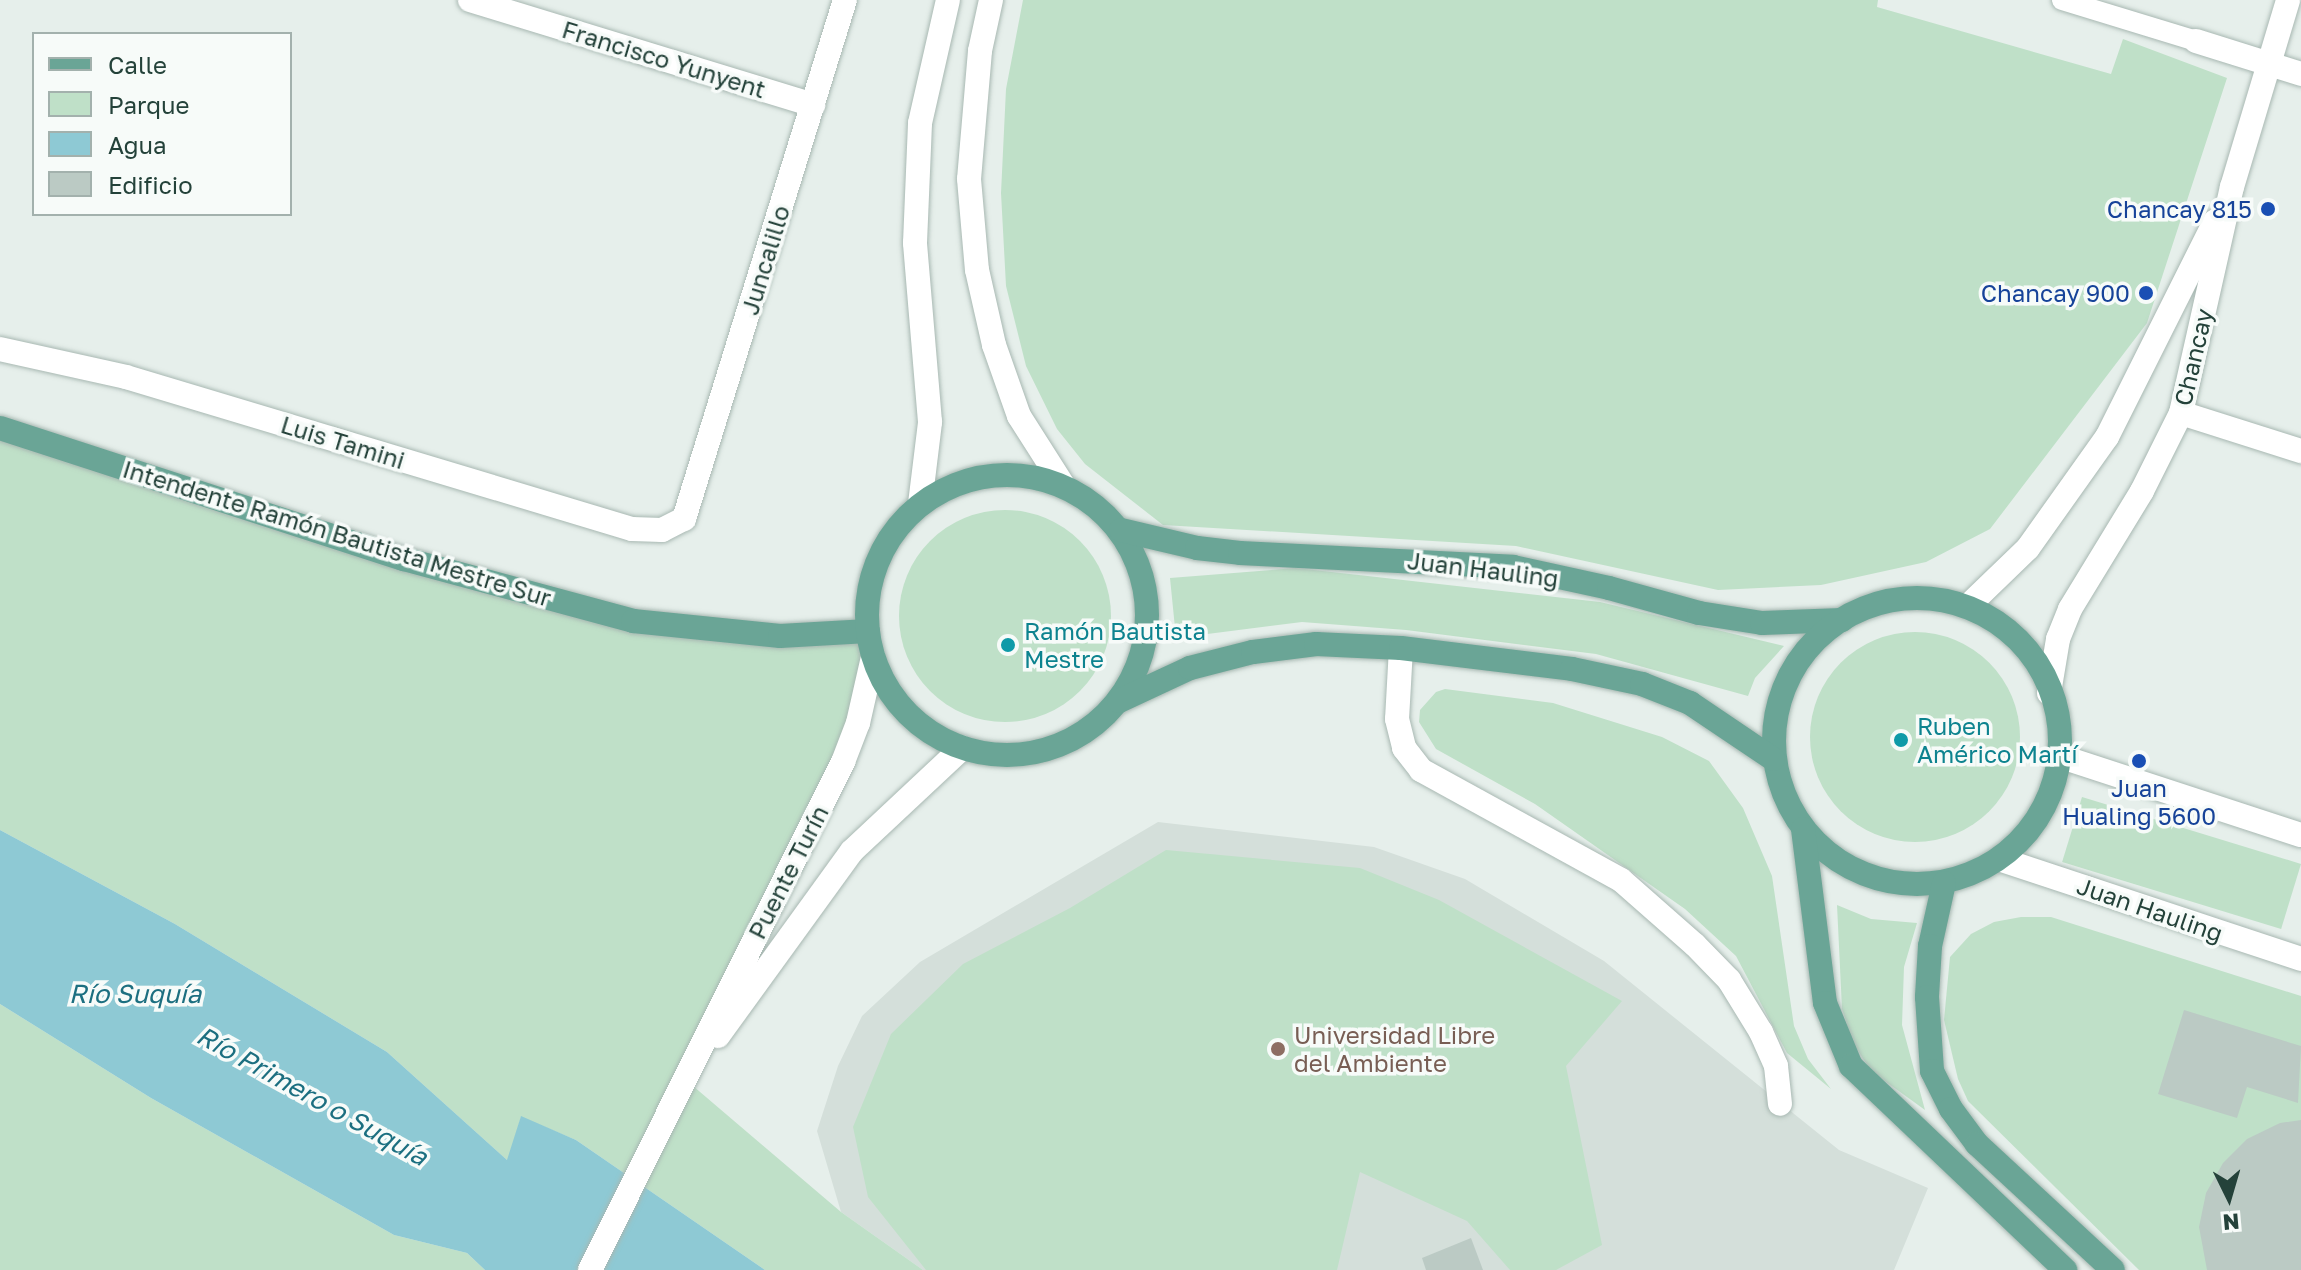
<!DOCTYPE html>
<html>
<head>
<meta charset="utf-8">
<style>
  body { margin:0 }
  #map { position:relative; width:2301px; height:1270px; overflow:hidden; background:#e6efeb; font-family:"Golos Text",sans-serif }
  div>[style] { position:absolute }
  .built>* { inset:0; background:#d4dfda }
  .green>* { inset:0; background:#bfe0c8; transform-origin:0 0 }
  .round { border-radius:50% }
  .water>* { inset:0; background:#8ec9d4 }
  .building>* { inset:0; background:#bbcac4 }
  .roads { filter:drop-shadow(0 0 2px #a8b8b2) drop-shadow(0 0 2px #a8b8b2) }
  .lane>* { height:20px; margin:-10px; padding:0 10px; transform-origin:10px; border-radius:10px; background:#fff }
  .street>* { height:24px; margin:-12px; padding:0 12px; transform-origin:12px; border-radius:12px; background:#fff }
  .secondary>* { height:24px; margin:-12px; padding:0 12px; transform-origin:12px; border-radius:12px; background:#fff }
  .primary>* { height:24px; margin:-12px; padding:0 12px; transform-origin:12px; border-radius:12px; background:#6aa596 }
  .primary>.ring { margin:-12px; padding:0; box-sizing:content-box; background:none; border:24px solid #6aa596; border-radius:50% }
  .dots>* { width:22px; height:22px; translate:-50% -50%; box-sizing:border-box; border:4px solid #f7fbf9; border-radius:50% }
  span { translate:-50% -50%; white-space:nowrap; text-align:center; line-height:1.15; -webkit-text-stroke:7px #f7fbf9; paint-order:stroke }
  .street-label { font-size:24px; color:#24423a }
  .transit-label { font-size:24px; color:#164399 }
  .right { translate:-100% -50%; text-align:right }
  .culture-label { font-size:24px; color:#0d838f }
  .left { translate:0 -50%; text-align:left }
  .education-label { font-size:24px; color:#785e54 }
  .water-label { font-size:26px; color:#1c6f80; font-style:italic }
  .legend { position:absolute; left:32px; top:32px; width:260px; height:184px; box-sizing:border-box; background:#f7fbf9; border:2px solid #a3b1ad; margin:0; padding:10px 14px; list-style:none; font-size:24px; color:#24423a }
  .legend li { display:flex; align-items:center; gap:16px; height:40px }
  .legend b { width:40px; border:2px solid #a3b1ad }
  .north { position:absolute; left:2189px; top:1158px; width:80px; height:80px; -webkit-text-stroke:6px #f7fbf9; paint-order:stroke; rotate:175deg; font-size:22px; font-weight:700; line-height:32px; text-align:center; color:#24423a }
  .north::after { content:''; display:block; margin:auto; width:28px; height:36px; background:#24423a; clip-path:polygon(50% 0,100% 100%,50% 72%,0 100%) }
</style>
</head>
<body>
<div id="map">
  <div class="built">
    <div style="clip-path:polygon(1158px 822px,1374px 847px,1465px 879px,1604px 961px,1839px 1150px,1928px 1188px,1894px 1270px,923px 1270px,841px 1212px,817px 1131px,838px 1066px,862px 1016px,920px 962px)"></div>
  </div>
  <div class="green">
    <div style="clip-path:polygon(1023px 0,1878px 0,1877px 7px,2111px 74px,2123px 39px,2227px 78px,2147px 323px,1990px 529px,1926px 562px,1821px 585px,1718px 590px,1516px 546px,1163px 525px,1085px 464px,1057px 429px,1026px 366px,1006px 286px,1001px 193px,1006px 89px)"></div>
    <div style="clip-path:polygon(0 428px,633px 621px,868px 631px,873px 657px,858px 723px,686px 1080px,841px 1212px,923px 1270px,765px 1270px,576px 1140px,521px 1117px,508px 1161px,387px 1052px,175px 924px,0 830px)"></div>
    <div class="round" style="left:899px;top:510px;width:212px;height:212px"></div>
    <div style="clip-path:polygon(1296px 568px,1600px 602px,1784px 646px,1755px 678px,1748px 696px,1596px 654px,1406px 630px,1302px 622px,1176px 638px,1170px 578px)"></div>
    <div class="round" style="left:1810px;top:632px;width:210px;height:210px"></div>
    <div style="clip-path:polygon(1445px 689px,1553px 703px,1662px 737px,1709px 761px,1743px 808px,1772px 876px,1794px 1026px,1808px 1059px,1831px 1089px,1787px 1053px,1736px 956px,1685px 909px,1535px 804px,1436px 749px,1419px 722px,1420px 710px,1436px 692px)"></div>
    <div style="left:2082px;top:797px;width:229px;height:68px;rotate:17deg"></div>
    <div style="clip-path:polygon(1166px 850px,1360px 868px,1439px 900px,1622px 1001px,1566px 1066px,1602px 1245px,1556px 1270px,1510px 1270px,1467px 1221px,1360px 1172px,1337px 1270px,926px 1270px,868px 1197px,853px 1127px,891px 1034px,963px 964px,1070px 908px)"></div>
    <div style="clip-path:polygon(1837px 905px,1871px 919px,1917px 923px,1904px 967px,1902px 1025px,1925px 1110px,1871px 1071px,1853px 1043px,1842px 1009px)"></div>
    <div style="clip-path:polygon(2021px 917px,2051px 917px,2301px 996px,2301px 1270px,2139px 1270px,1968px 1101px,1958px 1079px,1944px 1020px,1950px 957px,1971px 934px,1994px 922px)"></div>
    <div style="clip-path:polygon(0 1004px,151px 1098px,394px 1235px,467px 1253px,485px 1270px,0 1270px)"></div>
  </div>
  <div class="water">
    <div style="clip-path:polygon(0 830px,175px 924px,387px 1052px,507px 1160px,521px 1116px,576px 1140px,765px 1270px,485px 1270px,467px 1253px,394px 1235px,151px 1098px,0 1004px)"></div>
  </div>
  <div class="building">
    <div style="clip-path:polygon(2184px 1010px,2301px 1046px,2298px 1103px,2247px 1087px,2237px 1118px,2158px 1094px)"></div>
    <div style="clip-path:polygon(2301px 1120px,2301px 1270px,2207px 1270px,2199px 1227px,2206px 1193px,2223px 1163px,2247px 1139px,2280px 1123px)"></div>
    <div style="clip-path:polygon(1471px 1238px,1483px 1270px,1426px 1270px,1422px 1258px)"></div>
  </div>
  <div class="roads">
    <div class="lane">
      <div style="left:2062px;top:0;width:140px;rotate:17deg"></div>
    </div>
    <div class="street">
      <div style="left:470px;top:0;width:359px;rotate:17deg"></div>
      <div style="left:2196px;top:41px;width:110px;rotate:17.4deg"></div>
      <div style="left:0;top:349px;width:129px;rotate:12.5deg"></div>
      <div style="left:126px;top:377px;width:528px;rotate:16.72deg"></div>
      <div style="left:632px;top:529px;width:30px;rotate:2deg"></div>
      <div style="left:662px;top:530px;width:25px;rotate:-27deg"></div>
      <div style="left:684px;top:519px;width:543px;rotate:-72.77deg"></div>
      <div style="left:2181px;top:413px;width:126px;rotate:17.6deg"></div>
      <div style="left:1401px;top:648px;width:71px;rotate:93.2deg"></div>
      <div style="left:1397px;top:719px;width:30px;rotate:76deg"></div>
      <div style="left:1404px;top:748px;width:28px;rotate:52deg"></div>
      <div style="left:1421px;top:770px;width:228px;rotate:28.8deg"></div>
      <div style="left:1621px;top:880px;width:98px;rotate:41.3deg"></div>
      <div style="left:1695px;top:945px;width:49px;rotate:45.8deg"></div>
      <div style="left:1729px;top:980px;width:61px;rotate:58.4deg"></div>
      <div style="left:1761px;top:1032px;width:37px;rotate:66deg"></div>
      <div style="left:1776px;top:1066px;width:38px;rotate:84deg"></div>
      <div style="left:2062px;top:757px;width:251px;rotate:18.1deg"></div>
      <div style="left:1999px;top:859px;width:318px;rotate:18.3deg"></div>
    </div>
    <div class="secondary">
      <div style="left:991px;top:0;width:52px;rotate:102.2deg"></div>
      <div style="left:980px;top:51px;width:128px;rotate:94.9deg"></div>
      <div style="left:969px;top:179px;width:91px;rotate:85deg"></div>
      <div style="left:977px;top:270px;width:77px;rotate:77.2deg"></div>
      <div style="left:994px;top:345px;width:75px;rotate:70.6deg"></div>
      <div style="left:1019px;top:416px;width:82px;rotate:57.5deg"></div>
      <div style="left:920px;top:504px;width:83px;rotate:-83deg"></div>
      <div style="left:930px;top:422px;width:180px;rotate:-94.8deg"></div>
      <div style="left:915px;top:243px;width:120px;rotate:-87.6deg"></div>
      <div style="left:920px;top:123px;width:126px;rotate:-77.2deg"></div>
      <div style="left:1968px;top:606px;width:83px;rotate:-44deg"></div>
      <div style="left:2028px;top:548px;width:136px;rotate:-54.6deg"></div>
      <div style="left:2107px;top:437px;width:241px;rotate:-63.4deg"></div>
      <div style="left:2049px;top:693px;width:55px;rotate:-80.5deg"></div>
      <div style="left:2058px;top:639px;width:32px;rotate:-68deg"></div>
      <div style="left:2070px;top:609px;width:138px;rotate:-58.6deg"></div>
      <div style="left:2142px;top:491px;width:87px;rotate:-63.4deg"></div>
      <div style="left:2181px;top:413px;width:232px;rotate:-77.3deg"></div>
      <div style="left:2232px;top:187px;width:195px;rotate:-73.3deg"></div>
      <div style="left:718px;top:1036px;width:228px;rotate:-54.1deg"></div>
      <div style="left:852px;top:851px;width:151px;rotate:-43.1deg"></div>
      <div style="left:590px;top:1270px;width:568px;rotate:-63.53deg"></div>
      <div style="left:843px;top:762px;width:42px;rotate:-69deg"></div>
      <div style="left:858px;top:723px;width:68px;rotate:-77.2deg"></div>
    </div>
    <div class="primary">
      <div style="left:0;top:428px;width:425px;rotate:18deg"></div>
      <div style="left:404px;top:559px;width:237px;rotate:15.1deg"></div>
      <div style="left:633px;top:621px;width:148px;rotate:5.8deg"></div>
      <div style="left:780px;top:636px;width:88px;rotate:-3.3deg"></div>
      <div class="ring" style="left:867px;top:475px;width:256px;height:256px"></div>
      <div style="left:1121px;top:530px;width:78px;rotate:13.3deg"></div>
      <div style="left:1197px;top:548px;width:43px;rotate:6.6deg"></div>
      <div style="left:1240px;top:553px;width:273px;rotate:2.9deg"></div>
      <div style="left:1513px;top:567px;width:98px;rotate:12.3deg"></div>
      <div style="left:1609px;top:588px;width:93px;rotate:15.5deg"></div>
      <div style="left:1699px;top:613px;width:64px;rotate:9deg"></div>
      <div style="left:1762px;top:623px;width:80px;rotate:-2.1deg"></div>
      <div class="ring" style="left:1774px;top:598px;width:262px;height:262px"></div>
      <div style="left:1119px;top:701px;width:78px;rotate:-24.9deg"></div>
      <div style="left:1190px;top:668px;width:65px;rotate:-14.3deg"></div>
      <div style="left:1253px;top:652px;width:64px;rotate:-7.2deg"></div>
      <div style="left:1316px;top:644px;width:85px;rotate:2.7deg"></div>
      <div style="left:1401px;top:648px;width:172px;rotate:7deg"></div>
      <div style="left:1572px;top:669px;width:72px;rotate:12.1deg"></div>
      <div style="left:1642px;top:684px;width:52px;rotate:21.6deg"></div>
      <div style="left:1690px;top:703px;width:100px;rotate:34deg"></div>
      <div style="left:1803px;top:829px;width:175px;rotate:82.8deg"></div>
      <div style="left:1825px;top:1003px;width:68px;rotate:67.6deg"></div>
      <div style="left:1851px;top:1066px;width:296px;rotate:43.6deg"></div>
      <div style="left:1944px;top:883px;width:65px;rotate:102.5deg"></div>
      <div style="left:1930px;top:946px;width:51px;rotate:93.4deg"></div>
      <div style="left:1927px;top:997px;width:74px;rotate:86.1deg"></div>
      <div style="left:1932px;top:1071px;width:42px;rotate:63.4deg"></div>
      <div style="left:1951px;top:1109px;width:44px;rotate:53.4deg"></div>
      <div style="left:1977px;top:1144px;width:185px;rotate:42.8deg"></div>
    </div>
  </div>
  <div class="dots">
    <div style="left:2268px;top:209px;background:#1a4fb4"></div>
    <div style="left:2146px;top:293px;background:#1a4fb4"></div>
    <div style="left:1008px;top:645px;background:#0f9aa8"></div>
    <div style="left:1901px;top:740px;background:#0f9aa8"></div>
    <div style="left:2139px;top:761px;background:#1a4fb4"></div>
    <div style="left:1278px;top:1049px;background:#8d6e63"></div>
  </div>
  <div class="street-label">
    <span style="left:664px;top:59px;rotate:17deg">Francisco Yunyent</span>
    <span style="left:765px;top:260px;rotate:-73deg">Juncalillo</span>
    <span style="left:2193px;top:357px;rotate:-77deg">Chancay</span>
    <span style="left:343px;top:442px;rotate:17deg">Luis Tamini</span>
    <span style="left:337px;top:533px;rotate:17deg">Intendente Ramón Bautista Mestre Sur</span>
    <span style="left:1483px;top:569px;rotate:7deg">Juan Hauling</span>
    <span style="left:788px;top:872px;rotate:-63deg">Puente Turín</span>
    <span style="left:2150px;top:909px;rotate:19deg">Juan Hauling</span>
  </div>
  <div class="transit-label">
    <span class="right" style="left:2252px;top:209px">Chancay 815</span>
    <span class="right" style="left:2130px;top:293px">Chancay 900</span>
    <span style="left:2139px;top:802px">Juan<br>Hualing 5600</span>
  </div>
  <div class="culture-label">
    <span class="left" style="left:1024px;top:645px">Ramón Bautista<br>Mestre</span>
    <span class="left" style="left:1917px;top:740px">Ruben<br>Américo Martí</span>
  </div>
  <div class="education-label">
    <span class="left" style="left:1294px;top:1049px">Universidad Libre<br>del Ambiente</span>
  </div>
  <div class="water-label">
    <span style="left:135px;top:994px">Río Suquía</span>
    <span style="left:312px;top:1096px;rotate:29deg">Río Primero o Suquía</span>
  </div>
  <ul class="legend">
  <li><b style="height:10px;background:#6aa596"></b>Calle</li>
  <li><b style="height:22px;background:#bfe0c8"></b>Parque</li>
  <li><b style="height:22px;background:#8ec9d4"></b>Agua</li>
  <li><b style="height:22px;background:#bbcac4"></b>Edificio</li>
  </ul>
  <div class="north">N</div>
</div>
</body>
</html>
